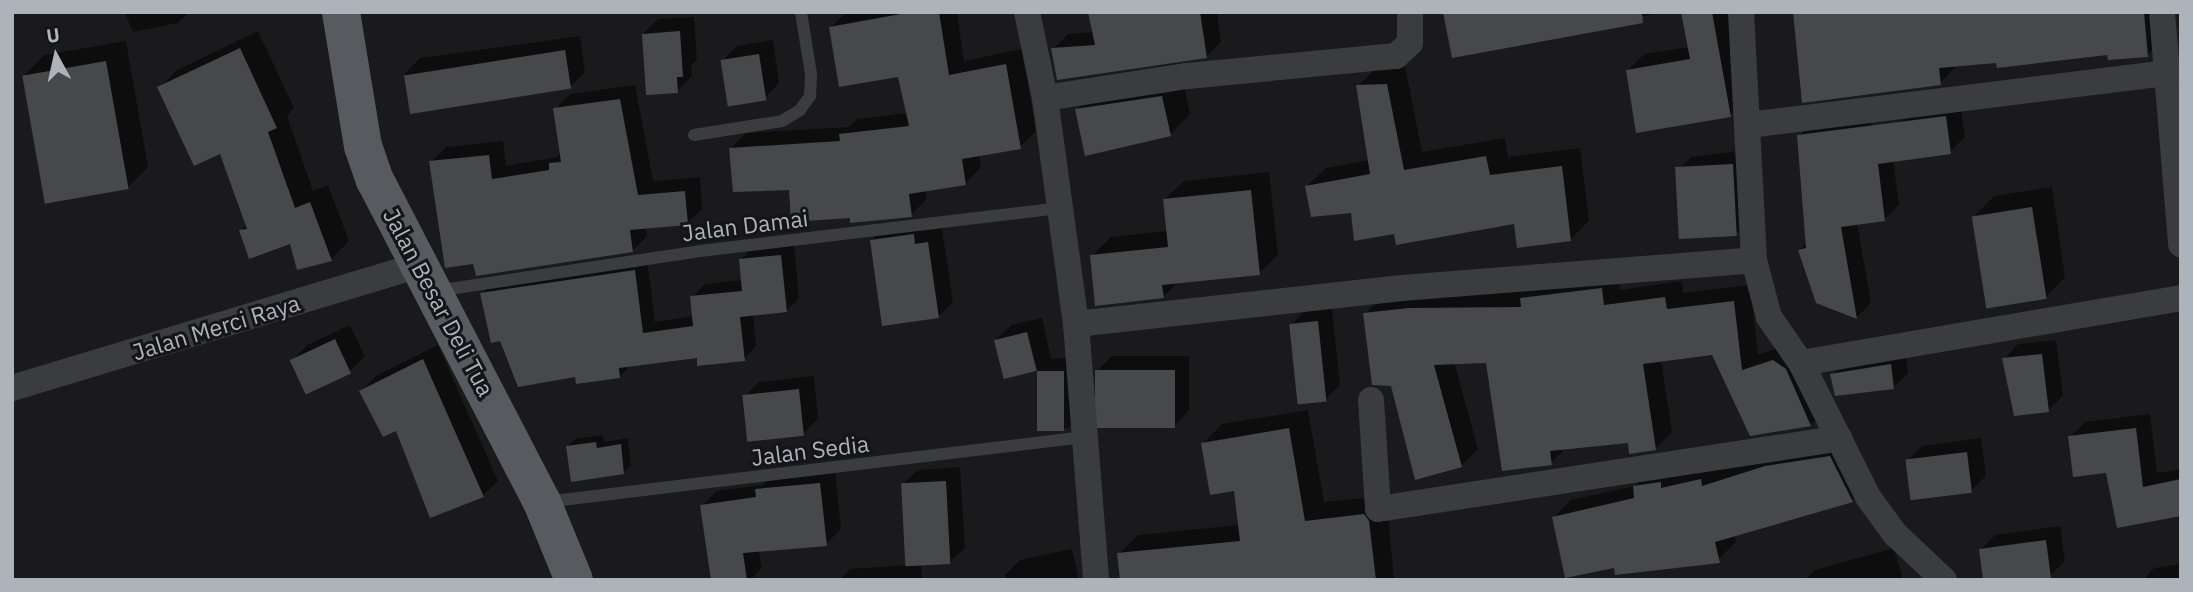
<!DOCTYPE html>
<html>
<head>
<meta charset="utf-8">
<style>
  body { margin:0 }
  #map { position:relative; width:2193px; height:592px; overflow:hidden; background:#1a1a1c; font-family:"IBM Plex Sans",sans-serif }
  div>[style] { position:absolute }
  .shadow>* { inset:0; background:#0007 }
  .building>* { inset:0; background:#47484c; transform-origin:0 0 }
  .service>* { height:12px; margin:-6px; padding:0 6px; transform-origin:6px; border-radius:6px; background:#3b3c40 }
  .minor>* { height:26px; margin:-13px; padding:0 13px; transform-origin:13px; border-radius:13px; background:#3b3c40 }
  .primary>* { height:38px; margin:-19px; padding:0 19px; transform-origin:19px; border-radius:19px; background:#575a5f }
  span { translate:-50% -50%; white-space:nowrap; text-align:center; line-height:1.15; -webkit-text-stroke:6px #151517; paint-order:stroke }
  .street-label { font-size:23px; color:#adb3ba }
  .frame { position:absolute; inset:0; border:14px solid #adb3ba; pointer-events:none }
  .north { position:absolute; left:21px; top:21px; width:70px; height:70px; -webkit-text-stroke:5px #151517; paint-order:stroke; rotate:352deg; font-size:19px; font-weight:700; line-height:28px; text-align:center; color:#adb3ba }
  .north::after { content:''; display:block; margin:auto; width:24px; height:32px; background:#adb3ba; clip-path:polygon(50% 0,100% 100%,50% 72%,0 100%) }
</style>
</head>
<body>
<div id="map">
  <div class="shadow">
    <div style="clip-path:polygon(124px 12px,189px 12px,178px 23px,133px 32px)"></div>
    <div style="clip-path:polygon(846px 12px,957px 12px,964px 61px,1022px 49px,1036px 131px,1020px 147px,979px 155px,981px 167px,966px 183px,926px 190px,927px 199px,911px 215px,851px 216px,791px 188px,730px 149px,746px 133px,849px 127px,857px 119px,908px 113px,900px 75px,831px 27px)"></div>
    <div style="clip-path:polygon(1090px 12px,1217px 12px,1221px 42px,1206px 57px,1053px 49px,1068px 34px,1094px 32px)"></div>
    <div style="clip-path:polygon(1445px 12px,1666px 12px,1621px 20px,1612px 28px,1575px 36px,1574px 32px)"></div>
    <div style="clip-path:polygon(1683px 12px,1730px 12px,1746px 99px,1730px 115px,1628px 70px,1644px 54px,1689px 47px)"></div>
    <div style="clip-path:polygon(1895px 12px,2161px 12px,2163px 39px,2147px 55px,2109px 53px,1957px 65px,1941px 83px)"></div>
    <div style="clip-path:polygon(694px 17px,697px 60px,691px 66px,692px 76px,677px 91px,643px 34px,658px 19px)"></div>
    <div style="clip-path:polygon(258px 31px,294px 108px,287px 116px,313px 191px,328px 185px,349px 241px,331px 259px,291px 242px,241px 231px,247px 224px,221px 152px,159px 88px,177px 70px)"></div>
    <div style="clip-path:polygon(580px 36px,585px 72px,570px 87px,410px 112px,405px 73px,420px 58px)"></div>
    <div style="clip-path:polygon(773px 40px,779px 83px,765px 98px,722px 61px,737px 46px)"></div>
    <div style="clip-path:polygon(126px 41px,148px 167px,127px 188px,24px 76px,44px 55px)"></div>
    <div style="clip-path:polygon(1405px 66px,1422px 152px,1505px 138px,1508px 157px,1580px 148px,1589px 221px,1570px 240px,1515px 222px,1395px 232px,1307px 186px,1326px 168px,1370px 160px,1358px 86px,1377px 67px)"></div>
    <div style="clip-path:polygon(1182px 76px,1190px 114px,1170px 135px,1077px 110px,1097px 89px)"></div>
    <div style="clip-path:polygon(635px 85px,653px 181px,700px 177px,702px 209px,687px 223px,646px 227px,647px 236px,632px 251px,474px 263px,431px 162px,446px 147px,503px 141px,506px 166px,557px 157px,561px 153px,555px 109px,570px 94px)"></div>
    <div style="clip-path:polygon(1960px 102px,1965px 137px,1950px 152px,1900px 123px,1915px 108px)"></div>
    <div style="clip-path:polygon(1870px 114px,1872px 130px,1889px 129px,1899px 205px,1884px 220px,1857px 223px,1871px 303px,1857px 317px,1817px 302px,1800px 250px,1807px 242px,1799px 136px,1814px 121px)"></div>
    <div style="clip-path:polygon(1747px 150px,1751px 219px,1736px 234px,1677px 172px,1691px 157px)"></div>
    <div style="clip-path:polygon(1269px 172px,1278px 255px,1259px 273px,1179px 281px,1163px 297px,1092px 256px,1111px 237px,1168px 231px,1165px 199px,1184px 181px)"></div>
    <div style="clip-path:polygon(2052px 187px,2065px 277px,2045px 298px,1973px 217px,1994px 196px)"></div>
    <div style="clip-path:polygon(928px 220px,929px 230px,942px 228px,953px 302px,938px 317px,872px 240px,887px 225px)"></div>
    <div style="clip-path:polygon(794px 243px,799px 298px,787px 310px,753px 314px,756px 346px,744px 359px,698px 356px,632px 364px,619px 377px,577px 375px,482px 294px,494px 281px,647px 258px,655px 322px,694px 316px,692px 297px,705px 284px,743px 280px,741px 259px,753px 247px)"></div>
    <div style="clip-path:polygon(1618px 273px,1620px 290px,1682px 281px,1683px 293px,1750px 285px,1758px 354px,1790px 345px,1827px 408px,1811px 425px,1751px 434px,1713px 353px,1661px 360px,1672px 432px,1655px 449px,1629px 442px,1566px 448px,1551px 463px,1488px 361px,1454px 362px,1478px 449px,1461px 466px,1392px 385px,1365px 314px,1382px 297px,1426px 292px,1529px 291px,1538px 282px)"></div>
    <div style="clip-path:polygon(1332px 308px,1340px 385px,1325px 400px,1291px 325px,1306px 310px)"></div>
    <div style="clip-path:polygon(1042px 318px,1051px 359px,1078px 357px,1082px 413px,1068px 428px,1040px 429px,1038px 369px,1004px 377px,996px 340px,1011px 325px)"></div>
    <div style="clip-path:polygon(350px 325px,365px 356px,350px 371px,308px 392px,293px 360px,307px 345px)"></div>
    <div style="clip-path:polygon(2056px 340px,2063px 396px,2048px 410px,2004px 359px,2018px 344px)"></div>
    <div style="clip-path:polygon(438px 345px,498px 481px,483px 495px,397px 428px,361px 391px,376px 376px)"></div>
    <div style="clip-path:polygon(1905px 350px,1908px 373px,1893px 388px,1832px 375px,1847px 360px)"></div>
    <div style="clip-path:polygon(1112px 356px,1189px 356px,1189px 410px,1175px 425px,1097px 371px)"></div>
    <div style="clip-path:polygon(814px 376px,818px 419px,803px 434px,744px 397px,759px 382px)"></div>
    <div style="clip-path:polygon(1308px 410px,1324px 502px,1383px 496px,1387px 502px,1394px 580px,1122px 580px,1119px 554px,1138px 535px,1239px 525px,1235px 489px,1203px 443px,1222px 424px)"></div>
    <div style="clip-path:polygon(2150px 414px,2157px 473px,2181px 469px,2181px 514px,2107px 471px,2070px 437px,2085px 422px)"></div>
    <div style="clip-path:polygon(603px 435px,604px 442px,628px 438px,631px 465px,624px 472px,568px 446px,575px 439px)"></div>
    <div style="clip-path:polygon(1981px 438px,1986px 476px,1971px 491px,1908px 461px,1922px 446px)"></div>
    <div style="clip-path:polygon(1847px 439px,1869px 483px,1852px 500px,1734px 535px,1736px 542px,1719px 559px,1615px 565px,1554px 517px,1571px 500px,1635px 486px,1652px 469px,1717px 463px,1719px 470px,1783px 449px)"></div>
    <div style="clip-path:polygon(960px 467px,965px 548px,950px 562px,921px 564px,922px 580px,839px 580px,850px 569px,907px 565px,903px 484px,918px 470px)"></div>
    <div style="clip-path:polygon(835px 469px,841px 529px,826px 544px,759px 550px,762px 568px,750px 580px,700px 580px,712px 578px,702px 506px,717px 491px,762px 485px,772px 475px)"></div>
    <div style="clip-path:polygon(2060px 526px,2065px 561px,2050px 576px,1985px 580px,1980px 550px,1995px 535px)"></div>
    <div style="clip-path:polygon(1894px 548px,1903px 580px,1805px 580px,1815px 570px)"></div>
    <div style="clip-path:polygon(1072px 549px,1079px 580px,1006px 580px,1005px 575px,1020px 560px)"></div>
    <div style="clip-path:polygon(2181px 564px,2181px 580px,2143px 580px,2154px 568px)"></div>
  </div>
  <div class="building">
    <div style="clip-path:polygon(912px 12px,939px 12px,949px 75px,1006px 64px,1021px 149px,962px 159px,966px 185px,909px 194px,912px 217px,850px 223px,850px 218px,791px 222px,789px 190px,733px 192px,729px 148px,840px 141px,839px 134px,909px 126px,898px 77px,839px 87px,829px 27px)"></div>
    <div style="clip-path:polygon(1088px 12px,1200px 12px,1207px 58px,1057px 80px,1051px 48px,1095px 45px)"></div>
    <div style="clip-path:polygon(1443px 12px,1642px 12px,1643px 23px,1452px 58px)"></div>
    <div style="clip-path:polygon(1681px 12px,1712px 12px,1731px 117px,1636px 133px,1626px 70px,1690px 59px)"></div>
    <div style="clip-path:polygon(1793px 12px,2144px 12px,2148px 57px,2108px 60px,2107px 55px,1997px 68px,1996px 63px,1939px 68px,1941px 85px,1802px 103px)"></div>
    <div style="clip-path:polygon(680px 31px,683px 77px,677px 77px,678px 93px,646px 95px,642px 34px)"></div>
    <div style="clip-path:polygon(240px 48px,277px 128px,268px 132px,295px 208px,310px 202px,332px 261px,297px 270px,290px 244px,249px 259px,239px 230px,247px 229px,220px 154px,194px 166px,157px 87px)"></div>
    <div style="left:565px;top:50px;width:39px;height:163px;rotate:81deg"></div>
    <div style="left:759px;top:54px;width:47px;height:39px;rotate:81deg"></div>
    <div style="left:106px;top:61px;width:130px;height:85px;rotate:80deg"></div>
    <div style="clip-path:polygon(1387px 84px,1404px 170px,1486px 156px,1490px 175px,1562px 166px,1571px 241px,1517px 248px,1514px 224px,1396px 245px,1394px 234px,1354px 241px,1351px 213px,1311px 217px,1305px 186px,1370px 174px,1356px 85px)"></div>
    <div style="clip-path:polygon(1162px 96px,1171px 136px,1085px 156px,1075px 109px)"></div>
    <div style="clip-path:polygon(620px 99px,638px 195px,685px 191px,688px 225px,630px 230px,633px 252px,476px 276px,473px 264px,445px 268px,429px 161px,489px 155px,492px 179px,549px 170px,549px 163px,561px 162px,553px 108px)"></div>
    <div style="clip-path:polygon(1946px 116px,1951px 154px,1878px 164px,1885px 221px,1841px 227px,1857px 319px,1816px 303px,1798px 250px,1806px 248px,1797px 135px)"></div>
    <div style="left:1733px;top:164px;width:72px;height:58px;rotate:87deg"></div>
    <div style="clip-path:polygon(1251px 190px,1260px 275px,1162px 285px,1164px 298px,1095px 306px,1090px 255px,1168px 247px,1163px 199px)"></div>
    <div style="left:2032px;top:207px;width:93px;height:61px;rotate:81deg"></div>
    <div style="clip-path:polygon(914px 234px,915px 244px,928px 242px,939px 318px,882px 326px,870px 240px)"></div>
    <div style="clip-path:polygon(781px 255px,787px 312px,740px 317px,745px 361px,697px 366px,697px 358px,619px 368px,620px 378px,576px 384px,575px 377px,518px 387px,500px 341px,491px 343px,480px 293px,635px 270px,643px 333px,693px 326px,690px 296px,742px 291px,739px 259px)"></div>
    <div style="clip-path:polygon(1602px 288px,1604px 305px,1665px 297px,1667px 309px,1734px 301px,1742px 370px,1773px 360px,1786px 369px,1811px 426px,1750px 436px,1712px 355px,1643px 364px,1656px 450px,1629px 454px,1628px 443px,1550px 451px,1552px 465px,1502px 471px,1486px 363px,1434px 365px,1462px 467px,1415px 480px,1391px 386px,1372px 385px,1363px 313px,1409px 308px,1521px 307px,1520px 298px)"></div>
    <div style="left:1318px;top:321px;width:81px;height:29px;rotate:84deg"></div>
    <div style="left:1027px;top:332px;width:40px;height:34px;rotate:76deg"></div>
    <div style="left:335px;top:339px;width:38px;height:50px;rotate:65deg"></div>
    <div style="clip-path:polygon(2042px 354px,2049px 412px,2014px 416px,2002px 358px)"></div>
    <div style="clip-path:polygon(423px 359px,484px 497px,430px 518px,396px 431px,383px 437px,359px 391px)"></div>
    <div style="clip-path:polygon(1891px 364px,1894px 389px,1835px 396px,1830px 374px)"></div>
    <div style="left:1095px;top:370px;width:80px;height:58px"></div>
    <div style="left:1037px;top:371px;width:27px;height:60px"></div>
    <div style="left:799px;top:389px;width:47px;height:57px;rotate:84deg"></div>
    <div style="clip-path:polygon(1289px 428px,1305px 521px,1364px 514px,1369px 521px,1376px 580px,1120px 580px,1117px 553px,1240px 541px,1234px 491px,1210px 495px,1201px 443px)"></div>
    <div style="clip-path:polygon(2136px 428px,2143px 487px,2181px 479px,2181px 516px,2117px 528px,2106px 473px,2073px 477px,2068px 436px)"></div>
    <div style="clip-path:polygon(596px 442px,597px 448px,621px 444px,624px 474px,571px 482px,566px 446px)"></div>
    <div style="left:1967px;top:452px;width:41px;height:62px;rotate:83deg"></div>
    <div style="clip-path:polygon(1830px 456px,1853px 502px,1715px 542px,1720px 563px,1615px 575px,1614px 568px,1565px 578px,1552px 517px,1634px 498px,1633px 486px,1661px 482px,1661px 488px,1701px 479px,1702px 486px,1765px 466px)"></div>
    <div style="left:946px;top:481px;width:83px;height:45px;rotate:87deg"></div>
    <div style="clip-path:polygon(820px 483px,827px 546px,743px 553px,747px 580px,711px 580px,700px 505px,756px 497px,755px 489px)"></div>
    <div style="clip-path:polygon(2046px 540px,2051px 578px,1983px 580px,1979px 549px)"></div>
  </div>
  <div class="service">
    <div style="left:694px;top:135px;width:89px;rotate:-9deg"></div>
    <div style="left:782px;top:121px;width:21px;rotate:-31deg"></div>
    <div style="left:800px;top:110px;width:17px;rotate:-54deg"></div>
    <div style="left:810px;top:96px;width:22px;rotate:-87deg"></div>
    <div style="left:811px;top:74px;width:63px;rotate:-99.2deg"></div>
    <div style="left:436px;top:291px;width:267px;rotate:-8.6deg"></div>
    <div style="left:700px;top:251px;width:364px;rotate:-6.8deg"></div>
    <div style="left:545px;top:502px;width:543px;rotate:-6.88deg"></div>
  </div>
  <div class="minor">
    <div style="left:1027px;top:12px;width:88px;rotate:78.2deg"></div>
    <div style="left:1045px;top:98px;width:228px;rotate:82.2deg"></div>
    <div style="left:1076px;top:324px;width:257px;rotate:85.5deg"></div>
    <div style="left:1741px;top:12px;width:248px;rotate:87deg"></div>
    <div style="left:1754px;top:260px;width:59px;rotate:75.3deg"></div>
    <div style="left:1769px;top:317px;width:56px;rotate:55.2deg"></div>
    <div style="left:1801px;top:363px;width:150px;rotate:63.4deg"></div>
    <div style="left:1868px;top:497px;width:46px;rotate:53.9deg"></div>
    <div style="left:1895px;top:534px;width:67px;rotate:43.2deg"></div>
    <div style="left:2162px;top:12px;width:233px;rotate:85.3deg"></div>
    <div style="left:1045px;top:98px;width:144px;rotate:-8.8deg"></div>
    <div style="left:1187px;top:76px;width:210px;rotate:-5.5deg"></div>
    <div style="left:1396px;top:56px;width:19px;rotate:-43deg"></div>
    <div style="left:1410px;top:43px;width:31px;rotate:-90deg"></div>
    <div style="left:1749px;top:125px;width:420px;rotate:-7.1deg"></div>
    <div style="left:1076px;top:324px;width:328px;rotate:-6.3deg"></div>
    <div style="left:1402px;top:288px;width:353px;rotate:-4.5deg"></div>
    <div style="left:1801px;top:363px;width:386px;rotate:-9.7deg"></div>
    <div style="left:12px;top:388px;width:426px;rotate:-16.8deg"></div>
    <div style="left:1371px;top:400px;width:109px;rotate:86.3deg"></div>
    <div style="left:1378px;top:509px;width:467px;rotate:-8.7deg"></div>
  </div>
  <div class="primary">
    <div style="left:341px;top:12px;width:136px;rotate:80.7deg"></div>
    <div style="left:363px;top:146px;width:36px;rotate:71deg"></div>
    <div style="left:375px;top:180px;width:363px;rotate:62.6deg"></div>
    <div style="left:542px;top:502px;width:84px;rotate:67.7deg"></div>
  </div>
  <div class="street-label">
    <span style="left:745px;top:225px;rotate:-7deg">Jalan Damai</span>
    <span style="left:439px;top:302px;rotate:62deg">Jalan Besar Deli Tua</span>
    <span style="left:216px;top:327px;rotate:-17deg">Jalan Merci Raya</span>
    <span style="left:810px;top:450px;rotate:-7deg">Jalan Sedia</span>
  </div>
  <div class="frame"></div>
  <div class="north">U</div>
</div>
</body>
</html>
